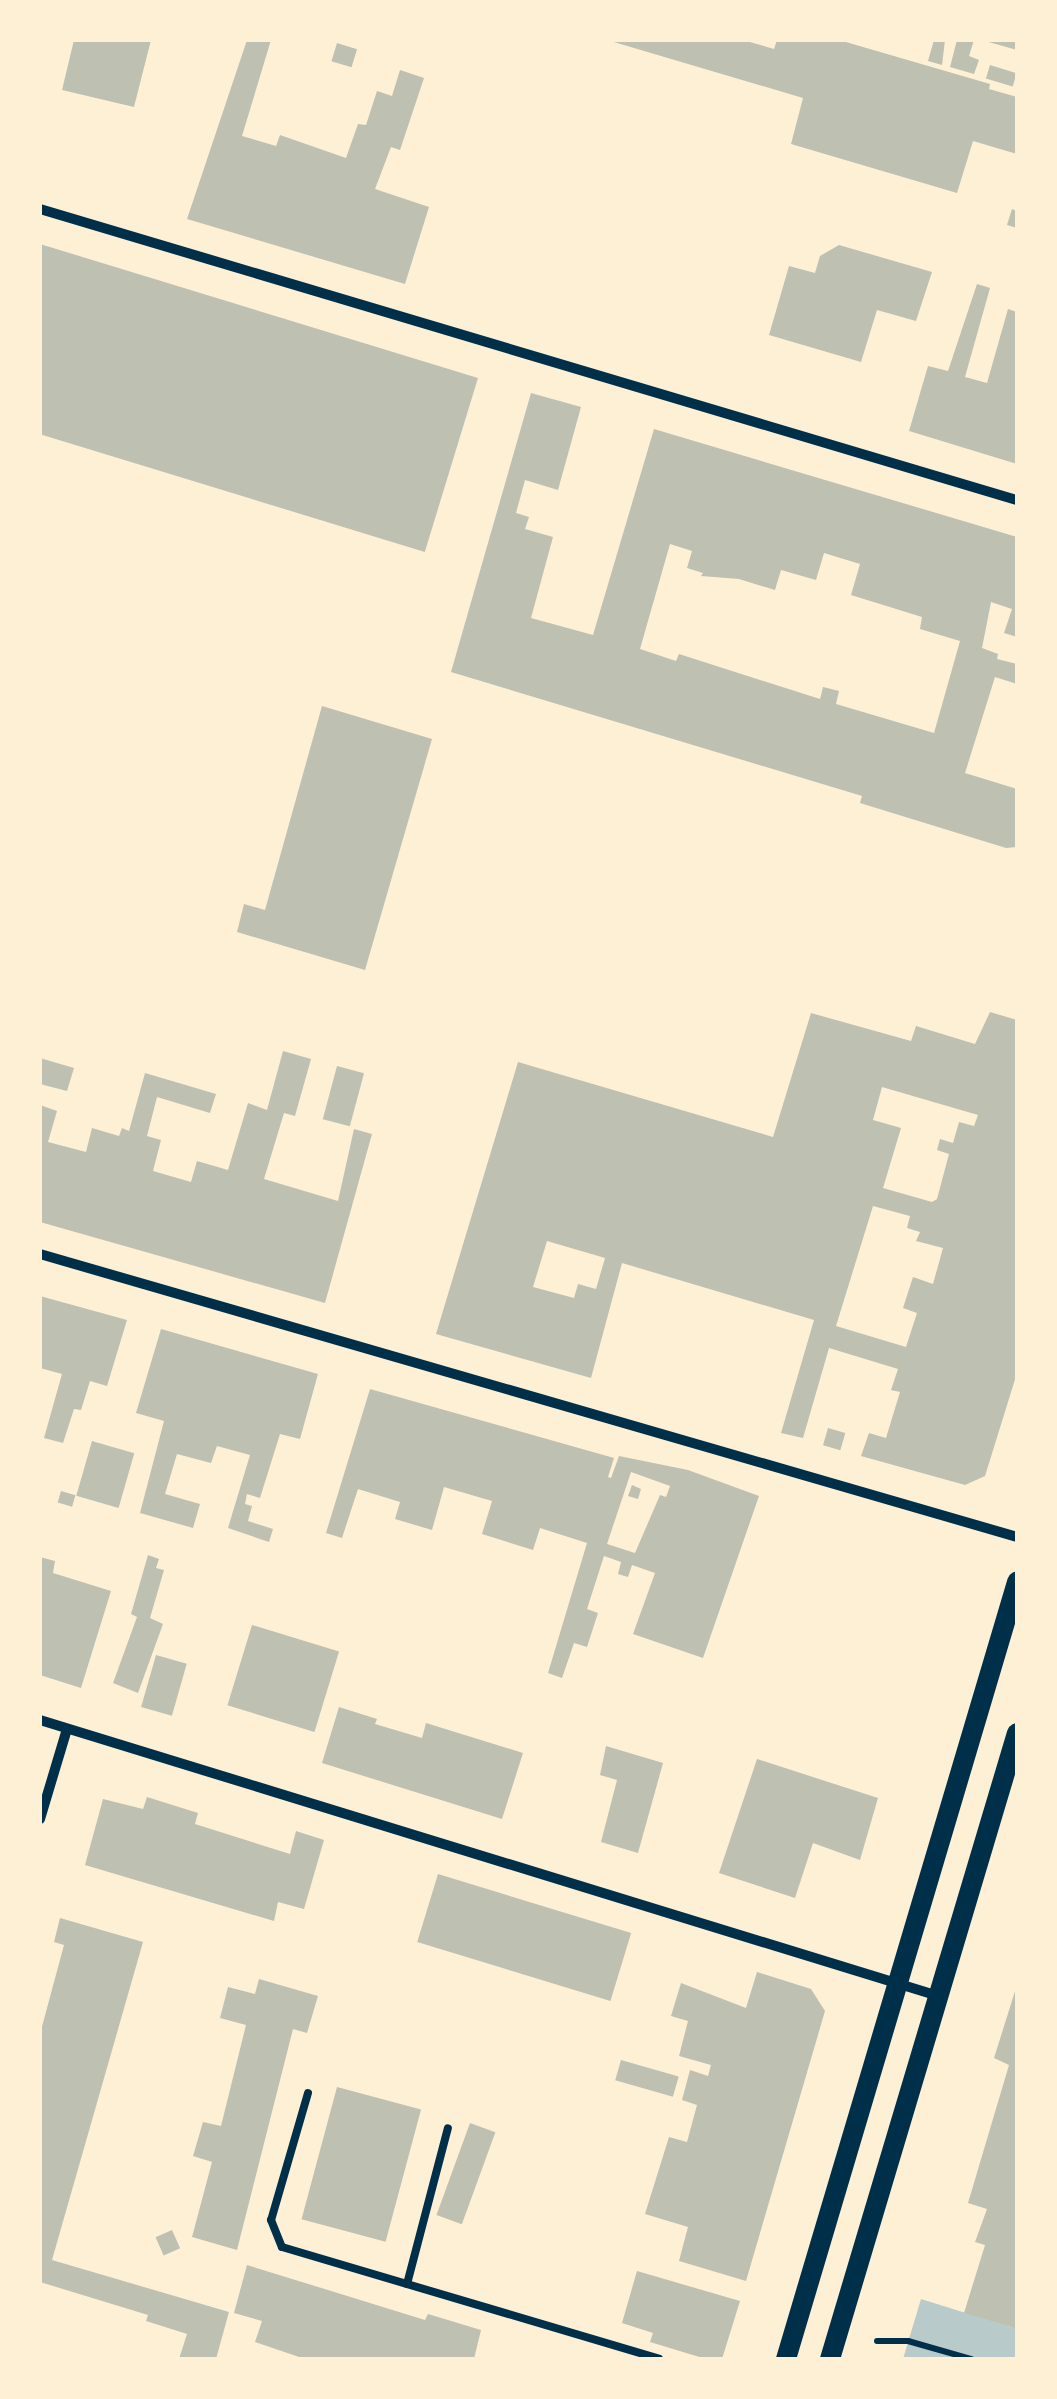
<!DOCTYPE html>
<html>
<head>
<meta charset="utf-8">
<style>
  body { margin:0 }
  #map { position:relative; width:1057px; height:2399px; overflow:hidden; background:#fdf0d5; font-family:"Space Grotesk",sans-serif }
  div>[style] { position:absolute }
  .green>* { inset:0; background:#b9caca }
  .building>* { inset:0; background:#bec0b2; transform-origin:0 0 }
  .path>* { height:6px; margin:-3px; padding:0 3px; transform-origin:3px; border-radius:3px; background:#003049 }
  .service>* { height:8px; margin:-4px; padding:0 4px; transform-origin:4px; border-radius:4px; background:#003049 }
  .minor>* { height:10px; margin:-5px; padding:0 5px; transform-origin:5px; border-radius:5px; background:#003049 }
  .secondary>* { height:20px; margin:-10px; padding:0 10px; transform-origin:10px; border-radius:10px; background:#003049 }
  span { translate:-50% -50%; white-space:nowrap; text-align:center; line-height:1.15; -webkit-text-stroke:9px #fdf0d5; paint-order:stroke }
  .frame { position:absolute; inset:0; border:42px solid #fdf0d5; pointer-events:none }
</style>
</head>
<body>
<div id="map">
  <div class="green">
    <div style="clip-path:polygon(921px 2299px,1017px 2329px,1017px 2359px,903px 2359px)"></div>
  </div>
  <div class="building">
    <div style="clip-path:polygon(74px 40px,151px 40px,134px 107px,62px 90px)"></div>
    <div style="clip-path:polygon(247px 40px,271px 40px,242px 136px,276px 146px,280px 135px,346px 158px,358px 124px,366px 125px,377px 91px,392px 96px,400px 70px,424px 78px,400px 150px,391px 147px,375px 189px,429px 207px,405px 284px,187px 219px)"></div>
    <div style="clip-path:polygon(607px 40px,743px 40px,774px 49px,777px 40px,839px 40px,990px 84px,989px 89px,1017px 97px,1017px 154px,973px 141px,957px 193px,791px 144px,803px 98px)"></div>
    <div style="clip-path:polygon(934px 40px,945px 40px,942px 65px,928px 61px)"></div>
    <div style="clip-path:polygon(957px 40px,974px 40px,969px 56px,979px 60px,974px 74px,950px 67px)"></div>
    <div style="clip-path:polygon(985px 40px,1017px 40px,1017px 50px,985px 41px)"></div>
    <div style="left:337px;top:43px;width:21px;height:19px;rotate:17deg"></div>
    <div style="left:990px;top:65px;width:28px;height:14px;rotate:17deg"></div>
    <div style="clip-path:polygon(1012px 209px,1017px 211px,1017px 228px,1007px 225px)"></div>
    <div style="left:40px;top:244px;width:458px;height:182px;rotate:17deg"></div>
    <div style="clip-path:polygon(839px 245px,932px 272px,916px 321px,877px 310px,861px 362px,769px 335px,789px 266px,815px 273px,820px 256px)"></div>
    <div style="clip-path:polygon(977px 284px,990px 288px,965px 377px,987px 383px,1008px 309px,1017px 312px,1017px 464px,909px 431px,928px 366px,948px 371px)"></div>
    <div style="clip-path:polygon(evenodd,531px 393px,581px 407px,558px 490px,525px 480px,516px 513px,529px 517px,525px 529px,553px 537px,531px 618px,593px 635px,654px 429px,1017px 537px,1017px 637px,1004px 633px,1012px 609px,991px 602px,982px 648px,998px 654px,997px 659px,1017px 664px,1017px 684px,995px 677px,965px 773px,1017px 789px,1017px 847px,1006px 848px,860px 803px,862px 796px,451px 672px,531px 393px,670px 544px,692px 551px,687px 568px,703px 573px,701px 576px,739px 579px,775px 590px,781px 570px,816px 580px,824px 553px,860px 564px,851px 595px,922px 617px,920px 629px,960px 641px,934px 733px,836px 704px,839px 691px,823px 687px,820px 699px,679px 654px,676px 661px,640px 649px,670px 544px)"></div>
    <div style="clip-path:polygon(322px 706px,432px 739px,365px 970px,237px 932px,244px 904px,265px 910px)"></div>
    <div style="clip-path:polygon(evenodd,990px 1012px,1017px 1020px,1017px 1373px,985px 1476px,965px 1485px,861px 1456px,869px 1433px,886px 1438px,900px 1392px,891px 1390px,898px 1369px,829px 1348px,803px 1438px,781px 1433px,814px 1320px,622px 1263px,591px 1378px,436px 1334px,518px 1062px,773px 1137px,811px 1013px,911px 1041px,916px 1026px,975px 1044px,990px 1012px,882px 1087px,978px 1115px,974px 1126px,959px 1122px,953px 1143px,940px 1139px,937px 1150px,949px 1154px,937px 1199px,932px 1202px,883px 1188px,901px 1128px,873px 1120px,882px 1087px,990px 1012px,873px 1206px,910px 1216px,907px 1228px,920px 1232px,916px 1241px,943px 1248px,933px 1284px,913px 1277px,903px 1308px,917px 1313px,906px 1347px,836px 1326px,873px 1206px,990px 1012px,547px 1241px,605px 1258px,596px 1289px,578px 1284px,574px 1298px,533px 1287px,547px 1241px)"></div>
    <div style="clip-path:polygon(283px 1051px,311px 1059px,295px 1116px,284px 1113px,264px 1179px,338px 1201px,354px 1129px,372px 1134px,325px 1303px,40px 1222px,40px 1105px,57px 1111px,48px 1142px,86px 1152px,92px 1128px,119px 1136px,122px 1128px,129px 1131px,145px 1073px,216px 1094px,210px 1113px,157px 1097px,147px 1136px,161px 1140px,153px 1171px,191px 1182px,197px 1161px,228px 1170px,248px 1103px,267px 1110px)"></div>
    <div style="clip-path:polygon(40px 1058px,74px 1068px,67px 1091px,40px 1084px)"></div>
    <div style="left:337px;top:1066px;width:28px;height:55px;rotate:15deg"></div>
    <div style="clip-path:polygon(40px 1296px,127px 1320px,107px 1386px,90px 1381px,81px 1410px,74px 1409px,63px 1443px,44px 1438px,62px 1374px,40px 1368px)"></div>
    <div style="clip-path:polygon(161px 1329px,318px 1374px,300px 1439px,280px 1434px,260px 1498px,247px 1494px,245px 1504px,252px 1506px,248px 1521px,273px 1529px,269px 1542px,228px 1528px,250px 1455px,217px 1446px,211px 1463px,177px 1454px,165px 1494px,200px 1504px,193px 1528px,140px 1513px,164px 1421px,136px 1413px)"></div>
    <div style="clip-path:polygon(evenodd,370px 1389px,614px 1458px,608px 1477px,611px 1478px,619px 1456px,688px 1470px,759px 1496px,703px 1658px,633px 1634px,655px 1573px,632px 1565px,628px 1577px,618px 1574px,621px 1562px,604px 1556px,587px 1609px,598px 1613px,587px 1647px,574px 1643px,562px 1678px,548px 1673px,587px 1543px,540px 1528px,533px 1550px,482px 1534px,492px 1501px,444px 1487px,432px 1530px,395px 1519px,400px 1502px,358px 1489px,342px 1538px,326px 1533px,370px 1389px,631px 1472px,670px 1486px,666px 1497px,660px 1495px,635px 1553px,607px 1544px,631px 1472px)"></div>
    <div style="left:828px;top:1428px;width:18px;height:18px;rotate:16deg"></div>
    <div style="left:92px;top:1441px;width:44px;height:57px;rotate:16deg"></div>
    <div style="clip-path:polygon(632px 1485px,641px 1489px,638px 1499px,628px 1496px)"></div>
    <div style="left:61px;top:1491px;width:15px;height:12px;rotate:16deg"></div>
    <div style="clip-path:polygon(148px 1555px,159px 1559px,156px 1568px,164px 1570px,150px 1618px,163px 1624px,138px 1693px,113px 1683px,137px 1617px,131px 1614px)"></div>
    <div style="clip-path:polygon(40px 1557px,55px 1561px,53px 1573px,111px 1591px,81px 1688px,40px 1675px)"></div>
    <div style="left:252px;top:1625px;width:91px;height:84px;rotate:17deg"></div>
    <div style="left:156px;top:1655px;width:32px;height:54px;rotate:16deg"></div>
    <div style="clip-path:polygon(339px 1707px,377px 1719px,375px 1724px,422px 1738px,426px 1723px,523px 1753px,502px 1819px,322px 1763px)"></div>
    <div style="clip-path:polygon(606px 1746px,663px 1763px,638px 1853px,601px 1842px,617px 1780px,600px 1775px)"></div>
    <div style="clip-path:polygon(757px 1759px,878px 1798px,860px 1860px,813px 1843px,795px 1898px,719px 1873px)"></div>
    <div style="clip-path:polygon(147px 1797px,198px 1813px,195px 1824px,290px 1854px,296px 1831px,324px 1840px,304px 1909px,278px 1902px,274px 1921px,85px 1865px,103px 1799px,143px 1809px)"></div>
    <div style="left:438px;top:1874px;width:202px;height:71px;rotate:17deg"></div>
    <div style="clip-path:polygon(60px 1918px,143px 1942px,52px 2260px,229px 2312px,216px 2359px,179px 2359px,187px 2334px,146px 2321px,148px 2315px,40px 2282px,40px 2034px,64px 1945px,54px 1942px)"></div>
    <div style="clip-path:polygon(757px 1972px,811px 1989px,825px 2011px,746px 2281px,679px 2261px,688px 2227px,645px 2214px,669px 2137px,687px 2142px,697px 2105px,682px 2100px,690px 2070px,708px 2076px,711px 2065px,679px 2056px,688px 2021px,671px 2016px,681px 1983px,746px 2008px)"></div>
    <div style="clip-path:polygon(259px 1979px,318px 1996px,307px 2033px,293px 2029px,237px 2250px,192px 2237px,212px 2162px,193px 2156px,203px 2122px,221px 2126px,246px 2025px,220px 2018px,228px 1987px,255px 1994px)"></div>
    <div style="clip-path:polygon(1016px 1988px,1017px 1988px,1017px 2329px,964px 2313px,985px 2245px,975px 2242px,987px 2209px,968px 2203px,1009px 2065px,994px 2058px)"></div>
    <div style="left:621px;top:2060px;width:60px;height:21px;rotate:16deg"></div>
    <div style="left:337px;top:2087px;width:87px;height:137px;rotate:15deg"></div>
    <div style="left:470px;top:2123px;width:27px;height:98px;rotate:20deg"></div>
    <div style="left:172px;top:2230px;width:20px;height:18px;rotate:66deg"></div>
    <div style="clip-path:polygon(247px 2265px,425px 2320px,428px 2314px,481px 2330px,474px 2359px,305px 2359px,255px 2342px,262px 2321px,234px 2313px)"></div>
    <div style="clip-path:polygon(637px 2271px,740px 2301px,722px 2359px,706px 2359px,650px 2342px,653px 2333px,622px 2323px)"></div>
  </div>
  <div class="path">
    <div style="left:877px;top:2341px;width:31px"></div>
    <div style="left:908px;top:2341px;width:66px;rotate:15.9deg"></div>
  </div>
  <div class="service">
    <div style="left:308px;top:2093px;width:132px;rotate:106.2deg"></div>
    <div style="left:271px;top:2220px;width:29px;rotate:68deg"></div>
    <div style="left:282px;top:2247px;width:393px;rotate:16.5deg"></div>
    <div style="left:407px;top:2284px;width:161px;rotate:-75.3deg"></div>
  </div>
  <div class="minor">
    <div style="left:40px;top:209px;width:1019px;rotate:16.59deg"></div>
    <div style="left:40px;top:1254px;width:1017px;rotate:16.15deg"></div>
    <div style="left:40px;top:1720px;width:939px;rotate:17.08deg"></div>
    <div style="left:40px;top:1819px;width:94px;rotate:-73.3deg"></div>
  </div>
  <div class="secondary">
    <div style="left:786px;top:2359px;width:811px;rotate:-73.44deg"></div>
    <div style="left:830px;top:2359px;width:653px;rotate:-73.37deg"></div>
  </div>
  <div class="frame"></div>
</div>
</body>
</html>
